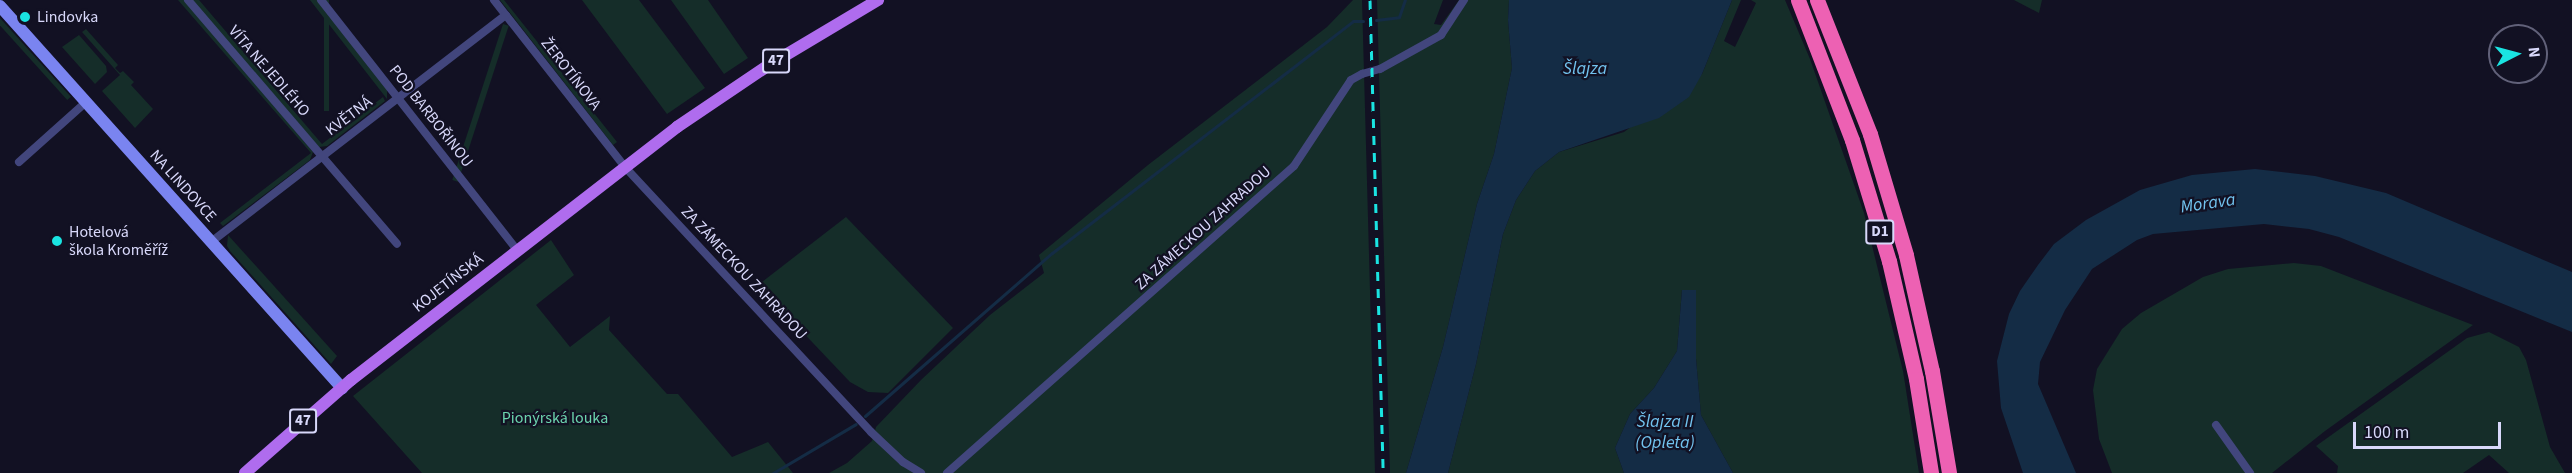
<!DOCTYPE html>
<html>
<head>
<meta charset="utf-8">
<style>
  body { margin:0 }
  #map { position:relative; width:2572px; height:473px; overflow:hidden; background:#121123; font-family:"Source Sans 3",sans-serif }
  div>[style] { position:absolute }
  .green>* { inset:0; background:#152d29; transform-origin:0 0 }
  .water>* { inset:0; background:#142c45 }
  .stream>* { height:3px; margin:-1.5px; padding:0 1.5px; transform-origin:1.5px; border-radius:1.5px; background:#142c45 }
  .minor>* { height:8px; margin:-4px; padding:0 4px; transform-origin:4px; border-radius:4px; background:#42467d }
  .secondary>* { height:12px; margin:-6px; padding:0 6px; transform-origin:6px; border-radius:6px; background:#7a84f0 }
  .primary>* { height:12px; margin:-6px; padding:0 6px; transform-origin:6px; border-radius:6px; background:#af6cee }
  .motorway>* { height:15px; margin:-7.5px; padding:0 7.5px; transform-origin:7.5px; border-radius:7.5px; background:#ed61b3 }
  .rail>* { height:3px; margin-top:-1.5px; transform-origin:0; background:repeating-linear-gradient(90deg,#1ae4e2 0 9px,transparent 0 17px) }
  .dots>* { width:16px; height:16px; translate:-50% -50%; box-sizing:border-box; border:3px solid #121123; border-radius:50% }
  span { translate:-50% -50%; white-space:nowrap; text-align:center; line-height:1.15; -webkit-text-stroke:4.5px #121123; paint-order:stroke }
  .shield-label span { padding:2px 4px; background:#121123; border:2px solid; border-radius:4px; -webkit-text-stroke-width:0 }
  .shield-label { font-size:15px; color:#d8d8fa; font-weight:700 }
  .poi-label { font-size:16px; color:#d8d8fa }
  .left { translate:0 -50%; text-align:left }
  .street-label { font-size:16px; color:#d8d8fa }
  .park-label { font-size:16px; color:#6cd3ae }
  .water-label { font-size:18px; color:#72c3ef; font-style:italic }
  .north { position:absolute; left:2488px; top:24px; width:60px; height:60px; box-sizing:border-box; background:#121123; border:2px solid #616179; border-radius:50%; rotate:84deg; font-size:16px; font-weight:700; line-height:24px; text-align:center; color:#d8d8fa }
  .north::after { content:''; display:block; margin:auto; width:21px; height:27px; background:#1ae4e2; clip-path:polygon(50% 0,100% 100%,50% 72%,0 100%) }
  .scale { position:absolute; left:2353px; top:422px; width:148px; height:27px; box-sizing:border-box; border:3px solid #d8d8fa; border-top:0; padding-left:8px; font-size:18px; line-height:21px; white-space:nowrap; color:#d8d8fa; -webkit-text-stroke:4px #121123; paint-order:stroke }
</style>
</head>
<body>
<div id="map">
  <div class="green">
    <div style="clip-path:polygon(178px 0,185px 0,313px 152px,310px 160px,223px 226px,220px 223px,311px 153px)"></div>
    <div style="clip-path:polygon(192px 0,199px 0,322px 144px,383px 97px,385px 101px,327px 146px,319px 147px)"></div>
    <div style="clip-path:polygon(310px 0,317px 0,387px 89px,387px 99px)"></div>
    <div style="left:324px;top:0;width:5px;height:111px"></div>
    <div style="clip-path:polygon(500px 0,504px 0,617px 142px,613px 145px)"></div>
    <div style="clip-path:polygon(582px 0,639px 0,705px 88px,667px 114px)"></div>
    <div style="clip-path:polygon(671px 0,708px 0,748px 58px,724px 74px)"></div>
    <div style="clip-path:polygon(1353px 0,1362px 0,1375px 473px,829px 473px,847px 463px,872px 441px,876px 427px,921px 380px,990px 315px,1044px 273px,1039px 255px,1148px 165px,1327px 27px)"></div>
    <div style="clip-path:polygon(1377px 0,1443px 0,1434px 24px,1441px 25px,1459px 0,1509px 0,1508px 20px,1512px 68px,1494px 154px,1477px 204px,1443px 347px,1406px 473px,1390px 473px)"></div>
    <div style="clip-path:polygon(1732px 0,1741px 0,1724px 41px,1735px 47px,1756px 3px,1751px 0,1785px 0,1810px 59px,1864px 213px,1903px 371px,1919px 473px,1733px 473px,1701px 415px,1696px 359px,1696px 290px,1682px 290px,1677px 351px,1654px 388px,1630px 414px,1615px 448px,1624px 473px,1448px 473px,1476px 364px,1503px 234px,1516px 200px,1535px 171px,1559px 152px,1624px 132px,1702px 74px)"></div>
    <div style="clip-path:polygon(2014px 0,2042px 0,2039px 13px)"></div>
    <div style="left:0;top:18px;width:106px;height:5px;rotate:48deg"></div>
    <div style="left:503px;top:24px;width:6px;height:164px;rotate:18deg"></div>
    <div style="clip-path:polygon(86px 29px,118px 65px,115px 68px,120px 73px,123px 71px,134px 82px,131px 85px,153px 109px,135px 128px,102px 91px,120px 75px,82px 32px)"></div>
    <div style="clip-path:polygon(79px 35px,106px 66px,107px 72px,95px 84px,62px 47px)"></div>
    <div style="clip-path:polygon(846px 217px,953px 328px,888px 393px,868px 392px,850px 382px,758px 285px)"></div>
    <div style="clip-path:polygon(228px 235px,337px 356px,331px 364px,230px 251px,227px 246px)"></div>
    <div style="clip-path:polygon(551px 240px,574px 275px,536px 305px,570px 347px,610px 316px,609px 330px,667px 394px,678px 394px,732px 457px,768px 442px,793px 473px,422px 473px,353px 396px)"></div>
    <div style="clip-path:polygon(2294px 263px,2321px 266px,2473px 325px,2325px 431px,2272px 473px,2112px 473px,2099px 439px,2093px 390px,2097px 369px,2122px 329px,2141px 313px,2203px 277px,2228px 269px)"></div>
    <div style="clip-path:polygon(2489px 332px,2519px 347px,2526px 360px,2550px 447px,2565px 473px,2509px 473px,2489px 455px,2463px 473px,2337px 473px,2338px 466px,2316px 446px,2467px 338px)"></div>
  </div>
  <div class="water">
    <div style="clip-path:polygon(1509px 0,1732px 0,1702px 74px,1689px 97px,1659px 118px,1559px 152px,1535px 171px,1516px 200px,1503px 234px,1476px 364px,1448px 473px,1406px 473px,1443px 347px,1477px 204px,1494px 154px,1512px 68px,1508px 20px)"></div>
    <div style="clip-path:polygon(2255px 169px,2315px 176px,2386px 193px,2572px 272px,2572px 332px,2339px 237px,2309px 229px,2264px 224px,2153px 234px,2137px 240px,2092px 269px,2065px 310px,2040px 362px,2038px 384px,2076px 473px,2023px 473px,2001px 408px,1997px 361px,2009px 314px,2020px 291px,2038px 265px,2054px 244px,2086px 220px,2140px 190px,2192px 175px)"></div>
    <div style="clip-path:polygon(1682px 290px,1696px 290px,1696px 359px,1701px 415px,1733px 473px,1624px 473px,1615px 448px,1630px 414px,1654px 388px,1677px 351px)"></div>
  </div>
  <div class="stream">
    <div style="left:1376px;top:20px;width:23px;rotate:-7deg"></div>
    <div style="left:1399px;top:17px;width:18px;rotate:-71deg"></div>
    <div style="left:865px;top:416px;width:248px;rotate:-41.1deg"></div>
    <div style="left:1052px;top:253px;width:380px;rotate:-37.6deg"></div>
    <div style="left:1353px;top:21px;width:10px"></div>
    <div style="left:773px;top:473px;width:96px;rotate:-30.6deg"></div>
  </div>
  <div class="minor">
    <div style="left:188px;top:0;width:321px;rotate:49.4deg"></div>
    <div style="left:321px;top:0;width:318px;rotate:51.9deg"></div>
    <div style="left:494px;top:0;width:211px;rotate:51.9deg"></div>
    <div style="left:624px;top:166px;width:363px;rotate:47.1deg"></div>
    <div style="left:871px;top:432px;width:44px;rotate:43.2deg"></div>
    <div style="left:903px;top:462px;width:21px;rotate:31deg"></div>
    <div style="left:19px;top:162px;width:90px;rotate:-41.8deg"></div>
    <div style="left:211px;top:242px;width:372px;rotate:-37.6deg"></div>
    <div style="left:2216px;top:425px;width:59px;rotate:54.7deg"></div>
    <div style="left:947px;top:473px;width:463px;rotate:-41.5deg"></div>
    <div style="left:1294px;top:166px;width:103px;rotate:-56.5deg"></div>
    <div style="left:1351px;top:80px;width:13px;rotate:-29deg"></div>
    <div style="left:1362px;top:74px;width:19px;rotate:-16deg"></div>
    <div style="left:1380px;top:69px;width:70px;rotate:-29.1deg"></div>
    <div style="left:1441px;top:35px;width:42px;rotate:-56.7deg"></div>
  </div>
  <div class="secondary">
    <div style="left:0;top:6px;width:513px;rotate:48.16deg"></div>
  </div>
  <div class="primary">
    <div style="left:245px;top:473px;width:141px;rotate:-41.3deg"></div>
    <div style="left:351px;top:380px;width:413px;rotate:-37.8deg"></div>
    <div style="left:677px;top:127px;width:111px;rotate:-34deg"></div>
    <div style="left:769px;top:65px;width:127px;rotate:-30.8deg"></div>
  </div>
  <div class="motorway">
    <div style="left:1798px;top:0;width:150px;rotate:68.9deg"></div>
    <div style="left:1852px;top:140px;width:127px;rotate:73deg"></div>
    <div style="left:1889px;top:261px;width:121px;rotate:77.1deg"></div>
    <div style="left:1916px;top:379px;width:95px;rotate:80.9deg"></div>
    <div style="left:1817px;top:0;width:144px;rotate:68.4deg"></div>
    <div style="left:1870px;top:134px;width:126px;rotate:73.4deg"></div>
    <div style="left:1906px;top:255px;width:119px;rotate:77.4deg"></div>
    <div style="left:1932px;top:371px;width:103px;rotate:80.5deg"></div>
  </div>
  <div class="rail">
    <div style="left:1370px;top:0;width:473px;rotate:88.4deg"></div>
  </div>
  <div class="dots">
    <div style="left:25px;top:17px;background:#1ae4e2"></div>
    <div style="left:57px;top:241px;background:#1ae4e2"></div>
  </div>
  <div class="shield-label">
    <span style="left:776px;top:61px">47</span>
    <span style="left:1880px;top:232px">D1</span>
    <span style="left:303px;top:421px">47</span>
  </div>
  <div class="poi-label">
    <span class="left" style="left:37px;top:17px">Lindovka</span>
    <span class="left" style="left:69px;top:241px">Hotelová<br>škola Kroměříž</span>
  </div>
  <div class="street-label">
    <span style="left:269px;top:71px;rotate:49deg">VÍTA NEJEDLÉHO</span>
    <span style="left:571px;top:74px;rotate:52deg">ŽEROTÍNOVA</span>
    <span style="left:349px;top:116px;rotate:-37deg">KVĚTNÁ</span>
    <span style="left:431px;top:116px;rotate:52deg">POD BARBOŘINOU</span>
    <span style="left:183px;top:186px;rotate:48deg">NA LINDOVCE</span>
    <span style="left:1203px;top:228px;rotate:-42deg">ZA ZÁMECKOU ZAHRADOU</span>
    <span style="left:744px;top:273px;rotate:47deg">ZA ZÁMECKOU ZAHRADOU</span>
    <span style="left:448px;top:283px;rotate:-38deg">KOJETÍNSKÁ</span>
  </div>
  <div class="park-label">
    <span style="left:555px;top:418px">Pionýrská louka</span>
  </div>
  <div class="water-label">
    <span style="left:1585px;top:69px">Šlajza</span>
    <span style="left:2208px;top:204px;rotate:-8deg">Morava</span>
    <span style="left:1665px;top:433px">Šlajza II<br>(Opleta)</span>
  </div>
  <div class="north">N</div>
  <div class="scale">100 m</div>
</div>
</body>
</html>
